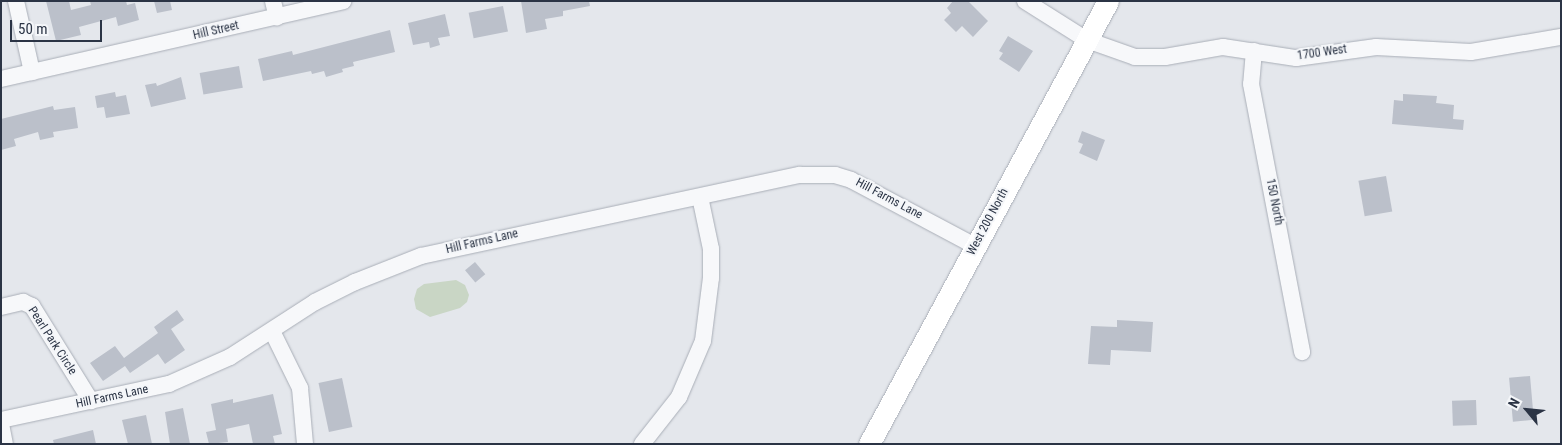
<!DOCTYPE html>
<html>
<head>
<meta charset="utf-8">
<style>
  body { margin:0 }
  #map { position:relative; width:1562px; height:445px; overflow:hidden; background:#e4e7ec; font-family:"Roboto Condensed",sans-serif }
  div>[style] { position:absolute }
  .green>* { inset:0; background:#c9d6c5 }
  .building>* { inset:0; background:#bbc0ca; transform-origin:0 0 }
  .roads { filter:drop-shadow(0 0 1px #a9aeb7) drop-shadow(0 0 1px #a9aeb7) }
  .minor>* { height:16px; margin:-8px; padding:0 8px; transform-origin:8px; border-radius:8px; background:#f7f8fa }
  .major>* { height:21px; margin:-10.5px; padding:0 10.5px; transform-origin:10.5px; border-radius:10.5px; background:#fff }
  span { translate:-50% -50%; white-space:nowrap; text-align:center; line-height:1.15; -webkit-text-stroke:4px #f4f6f9; paint-order:stroke }
  .street-label { font-size:12px; color:#2b3445 }
  .frame { position:absolute; inset:0; border:2px solid #2b3445; pointer-events:none }
  .north { position:absolute; left:1502px; top:385px; width:50px; height:50px; -webkit-text-stroke:4px #f4f6f9; paint-order:stroke; rotate:298deg; font-size:14px; font-weight:700; line-height:20px; text-align:center; color:#2b3445 }
  .north::after { content:''; display:block; margin:auto; width:18px; height:22px; background:#2b3445; clip-path:polygon(50% 0,100% 100%,50% 72%,0 100%) }
  .scale { position:absolute; left:10px; top:20px; width:92px; height:22px; box-sizing:border-box; border:2px solid #2b3445; border-top:0; padding-left:6px; font-size:15px; line-height:18px; white-space:nowrap; color:#2b3445; -webkit-text-stroke:4px #f4f6f9; paint-order:stroke }
</style>
</head>
<body>
<div id="map">
  <div class="green">
    <div style="clip-path:polygon(456px 280px,465px 285px,469px 295px,467px 302px,460px 308px,430px 317px,416px 309px,414px 299px,417px 289px,424px 284px)"></div>
  </div>
  <div class="building">
    <div style="clip-path:polygon(46px 1px,69px 1px,71px 10px,91px 5px,90px 1px,126px 1px,127px 5px,135px 3px,139px 20px,118px 26px,116px 17px,79px 27px,81px 35px,56px 41px)"></div>
    <div style="clip-path:polygon(154px 1px,170px 1px,172px 10px,157px 13px)"></div>
    <div style="clip-path:polygon(521px 1px,589px 1px,590px 6px,563px 11px,563px 16px,545px 19px,547px 29px,526px 33px)"></div>
    <div style="clip-path:polygon(953px 1px,968px 1px,988px 21px,973px 37px,962px 26px,956px 32px,944px 20px,951px 13px,947px 8px)"></div>
    <div style="left:503px;top:6px;width:26px;height:35px;rotate:79deg"></div>
    <div style="clip-path:polygon(445px 14px,450px 36px,438px 38px,440px 45px,430px 48px,429px 42px,413px 45px,408px 23px)"></div>
    <div style="clip-path:polygon(390px 30px,395px 52px,353px 62px,354px 66px,342px 69px,343px 72px,326px 77px,324px 71px,312px 74px,311px 71px,263px 81px,258px 59px,292px 51px,293px 55px)"></div>
    <div style="clip-path:polygon(1008px 36px,1033px 51px,1019px 72px,999px 59px,1003px 53px,999px 51px)"></div>
    <div style="left:239px;top:66px;width:22px;height:40px;rotate:80deg"></div>
    <div style="clip-path:polygon(181px 77px,186px 99px,151px 107px,145px 85px,156px 83px,157px 86px)"></div>
    <div style="clip-path:polygon(115px 92px,116px 97px,126px 95px,130px 114px,106px 118px,104px 107px,97px 108px,95px 96px)"></div>
    <div style="clip-path:polygon(1403px 94px,1437px 96px,1436px 103px,1454px 105px,1453px 119px,1464px 120px,1463px 130px,1392px 124px,1394px 100px,1403px 101px)"></div>
    <div style="clip-path:polygon(53px 106px,54px 110px,75px 107px,78px 128px,53px 132px,54px 137px,40px 140px,38px 132px,14px 139px,16px 146px,1px 150px,1px 119px)"></div>
    <div style="clip-path:polygon(1082px 131px,1105px 140px,1097px 161px,1079px 153px,1083px 144px,1078px 142px)"></div>
    <div style="left:1386px;top:176px;width:36px;height:28px;rotate:80deg"></div>
    <div style="left:475px;top:262px;width:16px;height:13px;rotate:50deg"></div>
    <div style="clip-path:polygon(177px 310px,184px 320px,171px 329px,185px 350px,165px 364px,158px 354px,130px 373px,125px 366px,103px 381px,90px 363px,115px 346px,124px 358px,158px 333px,154px 327px)"></div>
    <div style="clip-path:polygon(1117px 320px,1153px 322px,1151px 352px,1111px 350px,1110px 365px,1088px 364px,1091px 326px,1117px 327px)"></div>
    <div style="left:1530px;top:376px;width:44px;height:21px;rotate:85deg"></div>
    <div style="left:342px;top:378px;width:50px;height:24px;rotate:78deg"></div>
    <div style="clip-path:polygon(273px 394px,282px 434px,273px 436px,275px 444px,253px 444px,249px 424px,226px 429px,228px 442px,209px 444px,206px 432px,216px 430px,211px 404px,233px 399px,233px 403px)"></div>
    <div style="left:1476px;top:400px;width:25px;height:24px;rotate:88deg"></div>
    <div style="clip-path:polygon(183px 408px,190px 444px,170px 444px,165px 412px)"></div>
    <div style="clip-path:polygon(146px 415px,152px 444px,128px 444px,122px 420px)"></div>
    <div style="clip-path:polygon(93px 430px,96px 444px,54px 444px,53px 440px)"></div>
  </div>
  <div class="roads">
    <div class="minor">
      <div style="left:16px;top:1px;width:73px;rotate:77.3deg"></div>
      <div style="left:273px;top:1px;width:17px;rotate:77deg"></div>
      <div style="left:1025px;top:1px;width:73px;rotate:32.2deg"></div>
      <div style="left:1087px;top:40px;width:51px;rotate:19.5deg"></div>
      <div style="left:1135px;top:57px;width:30px"></div>
      <div style="left:1165px;top:57px;width:59px;rotate:-9.8deg"></div>
      <div style="left:1223px;top:47px;width:74px;rotate:8.6deg"></div>
      <div style="left:1296px;top:58px;width:81px;rotate:-7.8deg"></div>
      <div style="left:1376px;top:47px;width:95px;rotate:3deg"></div>
      <div style="left:1471px;top:52px;width:91px;rotate:-9.5deg"></div>
      <div style="left:1254px;top:51px;width:33px;rotate:95deg"></div>
      <div style="left:1251px;top:84px;width:273px;rotate:79.2deg"></div>
      <div style="left:1px;top:79px;width:351px;rotate:-12.8deg"></div>
      <div style="left:1px;top:307px;width:23px;rotate:-13deg"></div>
      <div style="left:23px;top:302px;width:10px;rotate:24deg"></div>
      <div style="left:32px;top:306px;width:112px;rotate:58.2deg"></div>
      <div style="left:272px;top:331px;width:64px;rotate:63.8deg"></div>
      <div style="left:300px;top:388px;width:56px;rotate:84.9deg"></div>
      <div style="left:1px;top:420px;width:172px;rotate:-12.1deg"></div>
      <div style="left:169px;top:384px;width:67px;rotate:-23.9deg"></div>
      <div style="left:230px;top:357px;width:101px;rotate:-32.9deg"></div>
      <div style="left:315px;top:302px;width:45px;rotate:-26.6deg"></div>
      <div style="left:355px;top:282px;width:71px;rotate:-21.5deg"></div>
      <div style="left:421px;top:256px;width:388px;rotate:-12.1deg"></div>
      <div style="left:800px;top:175px;width:35px"></div>
      <div style="left:835px;top:175px;width:17px;rotate:17deg"></div>
      <div style="left:851px;top:180px;width:140px;rotate:28deg"></div>
      <div style="left:1px;top:424px;width:20px;rotate:79deg"></div>
      <div style="left:642px;top:444px;width:60px;rotate:-51.8deg"></div>
      <div style="left:679px;top:397px;width:61px;rotate:-66.8deg"></div>
      <div style="left:703px;top:341px;width:64px;rotate:-82.8deg"></div>
      <div style="left:711px;top:278px;width:29px;rotate:-90deg"></div>
      <div style="left:711px;top:249px;width:53px;rotate:-101.9deg"></div>
    </div>
    <div class="major">
      <div style="left:869px;top:444px;width:503px;rotate:-61.65deg"></div>
    </div>
  </div>
  <div class="street-label">
    <span style="left:216px;top:31px;rotate:-13deg">Hill Street</span>
    <span style="left:1322px;top:53px;rotate:-8deg">1700 West</span>
    <span style="left:889px;top:199px;rotate:28deg">Hill Farms Lane</span>
    <span style="left:1274px;top:202px;rotate:79deg">150 North</span>
    <span style="left:988px;top:222px;rotate:-62deg">West 200 North</span>
    <span style="left:482px;top:242px;rotate:-13deg">Hill Farms Lane</span>
    <span style="left:52px;top:341px;rotate:57deg">Pearl Park Circle</span>
    <span style="left:112px;top:397px;rotate:-12deg">Hill Farms Lane</span>
  </div>
  <div class="frame"></div>
  <div class="north">N</div>
  <div class="scale">50 m</div>
</div>
</body>
</html>
